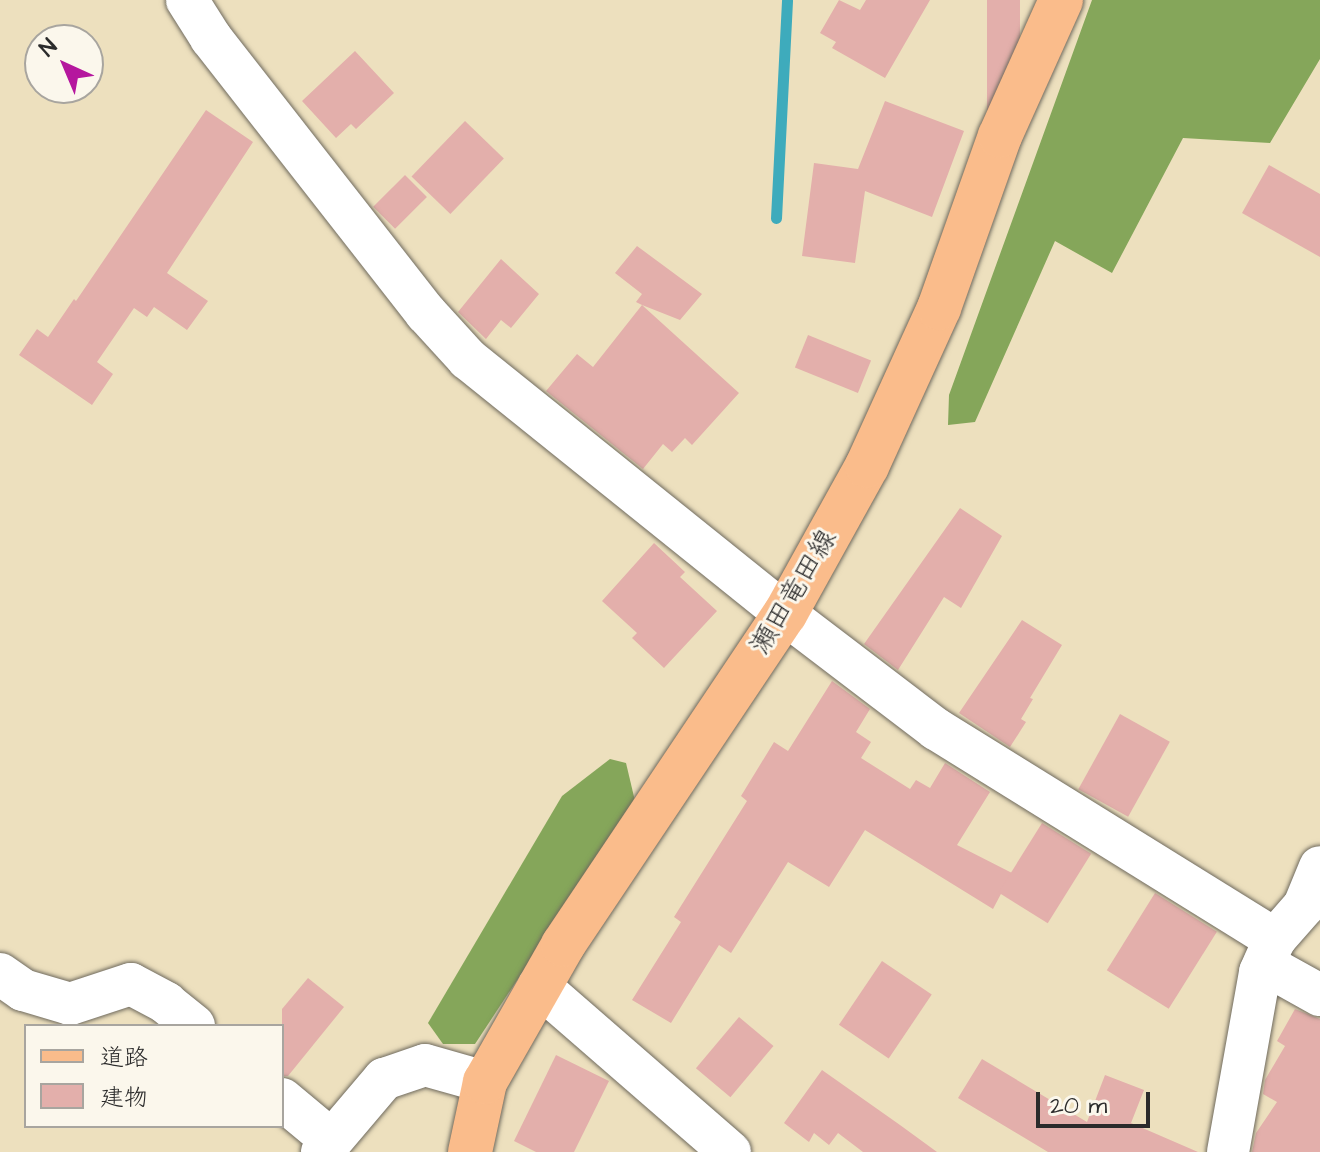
<!DOCTYPE html>
<html>
<head>
<meta charset="utf-8">
<style>
  body { margin:0 }
  #map { position:relative; width:1320px; height:1152px; overflow:hidden; background:#ede0be; font-family:"Architects Daughter","Klee One",sans-serif }
  div>[style] { position:absolute }
  .forest>* { inset:0; background:#85a65a }
  .stream>* { height:11px; margin:-5.5px; padding:0 5.5px; transform-origin:5.5px; border-radius:5.5px; background:#3eabbc }
  .building>* { inset:0; background:#e3afab; transform-origin:0 0 }
  .roads { filter:drop-shadow(0 0 2px #6f6a5e) drop-shadow(0 0 2px #6f6a5e) }
  .minor>* { height:42px; margin:-21px; padding:0 21px; transform-origin:21px; border-radius:21px; background:#fff }
  .major>* { height:44px; margin:-22px; padding:0 22px; transform-origin:22px; border-radius:22px; background:#fabc8b }
  span { translate:-50% -50%; white-space:nowrap; text-align:center; line-height:1.15; -webkit-text-stroke:6px #fbf7ec; paint-order:stroke }
  .street-label { font-size:28px; color:#2b2b2b }
  .legend { position:absolute; left:24px; top:1024px; width:260px; height:104px; box-sizing:border-box; background:#fbf7ec; border:2px solid #a8a59f; margin:0; padding:10px 14px; list-style:none; font-size:24px; color:#2b2b2b }
  .legend li { display:flex; align-items:center; gap:16px; height:40px }
  .legend b { width:40px; border:2px solid #a8a59f }
  .north { position:absolute; left:24px; top:24px; width:80px; height:80px; box-sizing:border-box; background:#fbf7ec; border:2px solid #a8a59f; border-radius:50%; rotate:316deg; font-size:22px; font-weight:700; line-height:32px; text-align:center; color:#2b2b2b }
  .north::after { content:''; display:block; margin:auto; width:28px; height:36px; background:#b5179e; clip-path:polygon(50% 0,100% 100%,50% 72%,0 100%) }
  .scale { position:absolute; left:1036px; top:1092px; width:114px; height:36px; box-sizing:border-box; border:4px solid #2b2b2b; border-top:0; padding-left:10px; font-size:24px; line-height:28px; white-space:nowrap; color:#2b2b2b; -webkit-text-stroke:6px #fbf7ec; paint-order:stroke }
</style>
</head>
<body>
<div id="map">
  <div class="forest">
    <div style="clip-path:polygon(1092px 0,1320px 0,1320px 59px,1270px 143px,1183px 138px,1112px 273px,1055px 241px,975px 422px,948px 425px,949px 395px)"></div>
    <div style="clip-path:polygon(610px 759px,626px 763px,635px 801px,475px 1044px,443px 1044px,428px 1023px,562px 796px)"></div>
  </div>
  <div class="stream">
    <div style="left:776px;top:218px;width:218px;rotate:-87.1deg"></div>
  </div>
  <div class="building">
    <div style="clip-path:polygon(839px 0,860px 10px,866px 0,930px 0,885px 78px,832px 48px,836px 42px,820px 33px)"></div>
    <div style="left:987px;top:0;width:33px;height:119px"></div>
    <div style="clip-path:polygon(355px 51px,394px 93px,356px 129px,351px 124px,336px 138px,302px 101px)"></div>
    <div style="clip-path:polygon(885px 101px,964px 131px,932px 217px,865px 191px,855px 263px,802px 256px,814px 163px,858px 169px)"></div>
    <div style="clip-path:polygon(206px 110px,253px 142px,167px 273px,208px 301px,187px 330px,154px 307px,147px 317px,134px 308px,97px 362px,113px 374px,92px 405px,19px 355px,37px 329px,48px 337px,74px 299px,76px 301px)"></div>
    <div style="left:465px;top:121px;width:54px;height:77px;rotate:44deg"></div>
    <div style="clip-path:polygon(1269px 165px,1320px 194px,1320px 257px,1242px 213px)"></div>
    <div style="left:405px;top:175px;width:31px;height:45px;rotate:45deg"></div>
    <div style="clip-path:polygon(637px 246px,702px 294px,680px 320px,642px 305px,739px 393px,692px 445px,685px 438px,672px 452px,663px 444px,643px 469px,546px 391px,577px 354px,593px 367px,642px 305px,636px 302px,642px 294px,615px 273px)"></div>
    <div style="clip-path:polygon(501px 259px,539px 294px,511px 328px,501px 320px,486px 339px,458px 312px)"></div>
    <div style="left:808px;top:335px;width:68px;height:35px;rotate:22deg"></div>
    <div style="clip-path:polygon(960px 508px,1002px 536px,961px 608px,944px 597px,898px 670px,864px 644px)"></div>
    <div style="clip-path:polygon(654px 543px,685px 572px,680px 577px,717px 611px,664px 668px,632px 638px,637px 633px,602px 601px)"></div>
    <div style="clip-path:polygon(1022px 620px,1062px 645px,1030px 698px,1033px 699px,1021px 719px,1026px 722px,1010px 747px,959px 713px)"></div>
    <div style="clip-path:polygon(832px 681px,870px 709px,856px 732px,871px 742px,861px 758px,910px 789px,916px 780px,930px 788px,945px 763px,990px 792px,957px 845px,1012px 873px,993px 909px,865px 830px,829px 887px,788px 862px,731px 953px,719px 945px,671px 1023px,632px 1000px,681px 922px,674px 917px,747px 801px,741px 796px,774px 742px,788px 751px)"></div>
    <div style="left:1120px;top:714px;width:57px;height:86px;rotate:29deg"></div>
    <div style="left:1042px;top:823px;width:58px;height:82px;rotate:32deg"></div>
    <div style="left:1155px;top:893px;width:73px;height:91px;rotate:32deg"></div>
    <div style="left:882px;top:961px;width:60px;height:77px;rotate:34deg"></div>
    <div style="clip-path:polygon(308px 978px,344px 1007px,288px 1076px,282px 1076px,282px 1009px)"></div>
    <div style="clip-path:polygon(1295px 1009px,1320px 1019px,1320px 1152px,1252px 1152px,1256px 1133px,1277px 1102px,1263px 1094px,1265px 1080px,1285px 1046px,1277px 1041px)"></div>
    <div style="left:739px;top:1017px;width:45px;height:67px;rotate:40deg"></div>
    <div style="clip-path:polygon(556px 1055px,609px 1081px,574px 1152px,536px 1152px,514px 1141px)"></div>
    <div style="clip-path:polygon(982px 1059px,1087px 1122px,1105px 1075px,1144px 1090px,1131px 1123px,1198px 1152px,1048px 1152px,958px 1098px)"></div>
    <div style="clip-path:polygon(822px 1070px,900px 1125px,937px 1152px,863px 1152px,838px 1133px,829px 1145px,814px 1133px,809px 1142px,784px 1123px)"></div>
  </div>
  <div class="roads">
    <div class="minor">
      <div style="left:187px;top:0;width:45px;rotate:57.7deg"></div>
      <div style="left:211px;top:38px;width:349px;rotate:52deg"></div>
      <div style="left:426px;top:313px;width:62px;rotate:47.6deg"></div>
      <div style="left:468px;top:359px;width:407px;rotate:38.8deg"></div>
      <div style="left:785px;top:614px;width:190px;rotate:37.3deg"></div>
      <div style="left:936px;top:729px;width:399px;rotate:31.8deg"></div>
      <div style="left:1264px;top:964px;width:64px;rotate:29deg"></div>
      <div style="left:0;top:974px;width:28px;rotate:35deg"></div>
      <div style="left:23px;top:990px;width:49px;rotate:16.6deg"></div>
      <div style="left:70px;top:1004px;width:64px;rotate:-18.2deg"></div>
      <div style="left:131px;top:984px;width:40px;rotate:28deg"></div>
      <div style="left:166px;top:1003px;width:36px;rotate:39deg"></div>
      <div style="left:539px;top:986px;width:253px;rotate:41deg"></div>
      <div style="left:282px;top:1099px;width:62px;rotate:39.8deg"></div>
      <div style="left:322px;top:1152px;width:96px;rotate:-49.7deg"></div>
      <div style="left:384px;top:1079px;width:43px;rotate:-18.9deg"></div>
      <div style="left:425px;top:1065px;width:62px;rotate:15.8deg"></div>
      <div style="left:1228px;top:1152px;width:183px;rotate:-79.9deg"></div>
      <div style="left:1260px;top:972px;width:36px;rotate:-66deg"></div>
      <div style="left:1275px;top:939px;width:44px;rotate:-48.7deg"></div>
      <div style="left:1304px;top:906px;width:42px;rotate:-67.7deg"></div>
    </div>
    <div class="major">
      <div style="left:470px;top:1152px;width:72px;rotate:-77.9deg"></div>
      <div style="left:485px;top:1082px;width:158px;rotate:-60.3deg"></div>
      <div style="left:563px;top:945px;width:399px;rotate:-56.2deg"></div>
      <div style="left:785px;top:614px;width:169px;rotate:-61deg"></div>
      <div style="left:867px;top:466px;width:174px;rotate:-65.5deg"></div>
      <div style="left:939px;top:308px;width:182px;rotate:-70.5deg"></div>
      <div style="left:1000px;top:136px;width:149px;rotate:-65.8deg"></div>
    </div>
  </div>
  <div class="street-label">
    <span style="left:794px;top:592px;rotate:-59deg">瀬田竜田線</span>
  </div>
  <ul class="legend">
  <li><b style="height:10px;background:#fabc8b"></b>道路</li>
  <li><b style="height:22px;background:#e3afab"></b>建物</li>
  </ul>
  <div class="north">N</div>
  <div class="scale">20 m</div>
</div>
</body>
</html>
